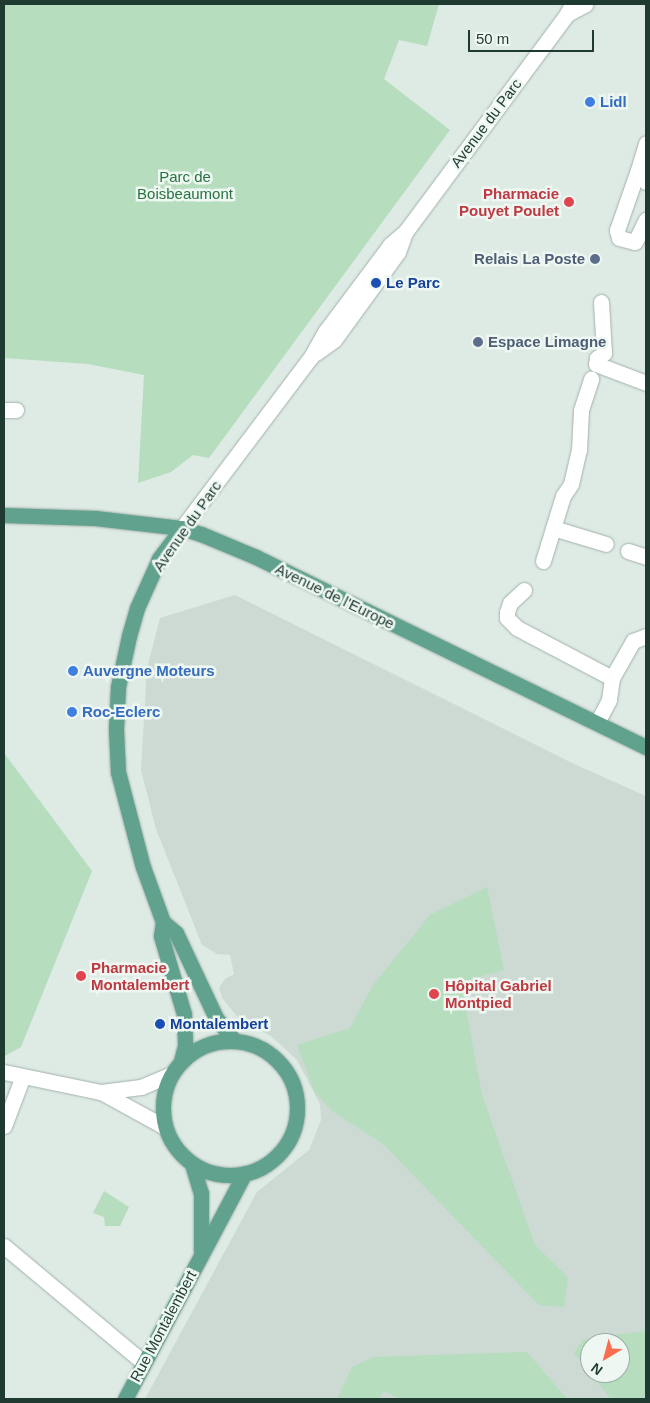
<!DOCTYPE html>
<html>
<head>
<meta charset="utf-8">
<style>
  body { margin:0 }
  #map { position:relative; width:650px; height:1403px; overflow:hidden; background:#deeae4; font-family:Arial,sans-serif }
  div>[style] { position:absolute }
  .built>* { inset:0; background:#ccdad3 }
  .green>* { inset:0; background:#b5ddbe }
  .roads { filter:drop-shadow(0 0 1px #a1b2ab) drop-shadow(0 0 1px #a1b2ab) }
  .minor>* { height:15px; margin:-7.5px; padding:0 7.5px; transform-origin:7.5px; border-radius:7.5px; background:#fff }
  .major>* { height:15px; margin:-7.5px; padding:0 7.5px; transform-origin:7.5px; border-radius:7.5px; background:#60a28d }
  .major>.ring { margin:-7.5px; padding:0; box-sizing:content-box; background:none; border:15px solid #60a28d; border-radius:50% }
  .dots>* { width:14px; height:14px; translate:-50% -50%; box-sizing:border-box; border:2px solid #eef7f2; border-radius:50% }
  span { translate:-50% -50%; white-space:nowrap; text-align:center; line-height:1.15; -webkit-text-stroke:5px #eef7f2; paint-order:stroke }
  .shop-label { font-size:15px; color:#366cbe; font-weight:700 }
  .left { translate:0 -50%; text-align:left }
  .street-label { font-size:15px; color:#1f3b31 }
  .park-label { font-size:15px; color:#287340 }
  .health-label { font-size:15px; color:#be3a42; font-weight:700 }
  .right { translate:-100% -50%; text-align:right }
  .service-label { font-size:15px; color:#4e5e75; font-weight:700 }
  .transit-label { font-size:15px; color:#164399; font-weight:700 }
  .frame { position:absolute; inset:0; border:5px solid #1f3b31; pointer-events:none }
  .north { position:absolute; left:580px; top:1333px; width:50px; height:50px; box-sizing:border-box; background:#eef7f2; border:1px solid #9baca5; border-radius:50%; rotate:217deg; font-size:14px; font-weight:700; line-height:20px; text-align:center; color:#1f3b31 }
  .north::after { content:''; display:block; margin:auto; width:18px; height:22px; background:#f86e4f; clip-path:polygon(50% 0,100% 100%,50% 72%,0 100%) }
  .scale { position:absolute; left:468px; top:30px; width:126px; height:22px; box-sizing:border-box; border:2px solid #1f3b31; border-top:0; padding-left:6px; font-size:15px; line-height:18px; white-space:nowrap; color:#1f3b31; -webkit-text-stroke:4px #eef7f2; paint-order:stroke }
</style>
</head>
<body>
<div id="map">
  <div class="built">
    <div style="clip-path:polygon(evenodd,235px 595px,574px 764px,646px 796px,646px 1399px,145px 1399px,257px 1192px,309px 1150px,321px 1120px,320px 1104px,297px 1060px,271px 1036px,240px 1020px,223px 999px,219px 988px,225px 979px,234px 974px,230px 955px,217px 954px,202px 945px,156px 829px,141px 770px,147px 668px,160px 618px,235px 595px,590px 1343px,620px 1343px,620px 1373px,590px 1373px,590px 1343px)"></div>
  </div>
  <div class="green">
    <div style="clip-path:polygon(4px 4px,439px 4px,427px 46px,399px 40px,384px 79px,450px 130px,209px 458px,193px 455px,171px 472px,138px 483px,144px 375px,88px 364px,4px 358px)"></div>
    <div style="clip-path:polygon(4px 753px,92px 871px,21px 1047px,5px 1056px)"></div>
    <div style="clip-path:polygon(487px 887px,504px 970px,461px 982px,482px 1095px,535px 1245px,568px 1277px,564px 1307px,539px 1305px,383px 1144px,332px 1111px,315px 1093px,297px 1045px,350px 1028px,373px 985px,430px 915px)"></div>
    <div style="clip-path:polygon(104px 1191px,129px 1207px,120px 1226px,105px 1226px,104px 1217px,93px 1213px)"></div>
    <div style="clip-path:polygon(evenodd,646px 1331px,646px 1399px,611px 1399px,574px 1353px,584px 1339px,646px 1331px,590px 1343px,620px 1343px,620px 1373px,590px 1373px,590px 1343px)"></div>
    <div style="clip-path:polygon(527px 1352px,567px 1399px,400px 1399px,384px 1391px,379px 1399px,337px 1399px,352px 1367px,373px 1357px)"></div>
  </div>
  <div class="roads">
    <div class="minor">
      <div style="left:567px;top:14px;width:21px;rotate:-28deg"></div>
      <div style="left:638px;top:170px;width:28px;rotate:-73deg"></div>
      <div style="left:646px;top:182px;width:14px;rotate:-124deg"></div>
      <div style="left:638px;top:170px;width:64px;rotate:109.3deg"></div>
      <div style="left:617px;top:230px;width:8px;rotate:76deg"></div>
      <div style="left:619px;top:238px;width:16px;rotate:14deg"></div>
      <div style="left:635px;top:242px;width:25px;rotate:-64deg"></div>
      <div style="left:601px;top:302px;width:51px;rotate:86.6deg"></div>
      <div style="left:604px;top:353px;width:9px;rotate:144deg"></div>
      <div style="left:597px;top:358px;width:6px;rotate:99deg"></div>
      <div style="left:596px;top:364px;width:53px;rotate:20.8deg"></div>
      <div style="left:316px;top:353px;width:22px;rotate:-36deg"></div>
      <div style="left:334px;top:340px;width:109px;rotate:-54deg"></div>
      <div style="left:398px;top:252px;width:20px;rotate:-70deg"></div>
      <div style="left:4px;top:410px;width:12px"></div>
      <div style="left:182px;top:528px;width:214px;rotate:-53deg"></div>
      <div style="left:311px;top:357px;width:29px;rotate:-61deg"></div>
      <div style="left:325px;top:332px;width:109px;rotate:-53.2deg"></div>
      <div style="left:390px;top:245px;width:21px;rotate:-41deg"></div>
      <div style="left:406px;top:231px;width:270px;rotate:-53.4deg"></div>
      <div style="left:567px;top:14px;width:11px;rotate:-63deg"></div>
      <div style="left:553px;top:528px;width:55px;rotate:16.8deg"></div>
      <div style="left:628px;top:551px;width:19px;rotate:18deg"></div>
      <div style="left:543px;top:561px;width:68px;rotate:-72.9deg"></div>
      <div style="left:563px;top:496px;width:14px;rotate:-56deg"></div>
      <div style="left:571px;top:484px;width:35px;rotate:-77deg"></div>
      <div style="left:579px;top:450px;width:40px;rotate:-87.1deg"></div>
      <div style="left:581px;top:410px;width:33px;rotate:-72deg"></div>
      <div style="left:524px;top:590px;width:19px;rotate:137deg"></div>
      <div style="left:510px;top:603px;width:9px;rotate:108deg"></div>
      <div style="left:507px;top:612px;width:6px;rotate:90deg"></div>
      <div style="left:507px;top:618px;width:14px;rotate:45deg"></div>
      <div style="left:517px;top:628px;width:107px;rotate:27.8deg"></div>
      <div style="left:612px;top:678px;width:22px;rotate:98deg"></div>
      <div style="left:609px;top:700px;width:26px;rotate:118deg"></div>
      <div style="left:612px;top:678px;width:43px;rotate:-60.4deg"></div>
      <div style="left:633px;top:641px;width:14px;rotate:-21deg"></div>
      <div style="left:4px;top:1072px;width:99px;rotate:11.7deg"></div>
      <div style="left:101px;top:1092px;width:73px;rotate:28.7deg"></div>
      <div style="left:101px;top:1092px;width:40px;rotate:-7.1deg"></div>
      <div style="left:141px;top:1087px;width:33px;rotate:-23deg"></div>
      <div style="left:4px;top:1126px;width:53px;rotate:-69.2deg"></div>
      <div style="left:4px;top:1246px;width:182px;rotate:39.9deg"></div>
    </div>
    <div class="major">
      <div style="left:4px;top:515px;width:91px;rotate:1.9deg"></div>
      <div style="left:95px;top:518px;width:88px;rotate:6.6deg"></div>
      <div style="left:182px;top:528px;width:20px;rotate:18deg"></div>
      <div style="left:201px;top:534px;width:60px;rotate:22.7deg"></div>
      <div style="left:256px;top:557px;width:434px;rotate:26deg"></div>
      <div style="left:182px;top:528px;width:39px;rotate:127deg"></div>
      <div style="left:159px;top:559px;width:54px;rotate:114.2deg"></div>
      <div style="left:137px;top:608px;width:29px;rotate:106deg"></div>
      <div style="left:129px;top:636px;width:52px;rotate:102.2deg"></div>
      <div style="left:118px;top:687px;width:43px;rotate:92.7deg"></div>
      <div style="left:116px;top:730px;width:42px;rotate:87.3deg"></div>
      <div style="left:118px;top:772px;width:98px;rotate:75.3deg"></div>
      <div style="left:143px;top:867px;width:59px;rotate:70deg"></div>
      <div style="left:163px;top:922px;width:17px;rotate:40deg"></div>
      <div style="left:176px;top:933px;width:94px;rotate:64.8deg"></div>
      <div style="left:216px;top:1018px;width:28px;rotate:51deg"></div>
      <div style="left:163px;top:922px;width:14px;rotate:98deg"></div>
      <div style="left:161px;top:936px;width:81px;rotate:73.6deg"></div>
      <div style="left:184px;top:1014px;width:32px;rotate:88deg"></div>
      <div style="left:185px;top:1046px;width:16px;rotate:105deg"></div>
      <div class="ring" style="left:163px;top:1041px;width:119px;height:119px"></div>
      <div style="left:192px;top:1164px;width:30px;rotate:73deg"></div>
      <div style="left:201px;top:1193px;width:57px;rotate:90deg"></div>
      <div style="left:125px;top:1399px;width:255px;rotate:-62.1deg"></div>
    </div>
  </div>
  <div class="dots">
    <div style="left:590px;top:102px;background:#3f7fe0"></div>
    <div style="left:569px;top:202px;background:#e0444e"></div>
    <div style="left:595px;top:259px;background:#5c6f8a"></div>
    <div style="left:376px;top:283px;background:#1a4fb4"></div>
    <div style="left:478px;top:342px;background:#5c6f8a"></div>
    <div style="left:73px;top:671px;background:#3f7fe0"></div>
    <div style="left:72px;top:712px;background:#3f7fe0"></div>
    <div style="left:81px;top:976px;background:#e0444e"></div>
    <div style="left:434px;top:994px;background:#e0444e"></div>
    <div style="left:160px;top:1024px;background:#1a4fb4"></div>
  </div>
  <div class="shop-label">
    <span class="left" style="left:600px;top:102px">Lidl</span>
    <span class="left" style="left:83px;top:671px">Auvergne Moteurs</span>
    <span class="left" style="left:82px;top:712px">Roc-Eclerc</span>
  </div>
  <div class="street-label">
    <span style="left:486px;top:123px;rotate:-53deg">Avenue du Parc</span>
    <span style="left:187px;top:526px;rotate:-55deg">Avenue du Parc</span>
    <span style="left:335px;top:596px;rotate:26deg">Avenue de l'Europe</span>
    <span style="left:163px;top:1326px;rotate:-62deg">Rue Montalembert</span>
  </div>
  <div class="park-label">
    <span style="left:185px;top:185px">Parc de<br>Boisbeaumont</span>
  </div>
  <div class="health-label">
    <span class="right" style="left:559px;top:202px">Pharmacie<br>Pouyet Poulet</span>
    <span class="left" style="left:91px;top:976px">Pharmacie<br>Montalembert</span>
    <span class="left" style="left:445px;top:994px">Hôpital Gabriel<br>Montpied</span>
  </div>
  <div class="service-label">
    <span class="right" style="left:585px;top:259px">Relais La Poste</span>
    <span class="left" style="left:488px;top:342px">Espace Limagne</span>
  </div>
  <div class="transit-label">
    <span class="left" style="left:386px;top:283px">Le Parc</span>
    <span class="left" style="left:170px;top:1024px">Montalembert</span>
  </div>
  <div class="frame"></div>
  <div class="north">N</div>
  <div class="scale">50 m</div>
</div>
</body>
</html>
